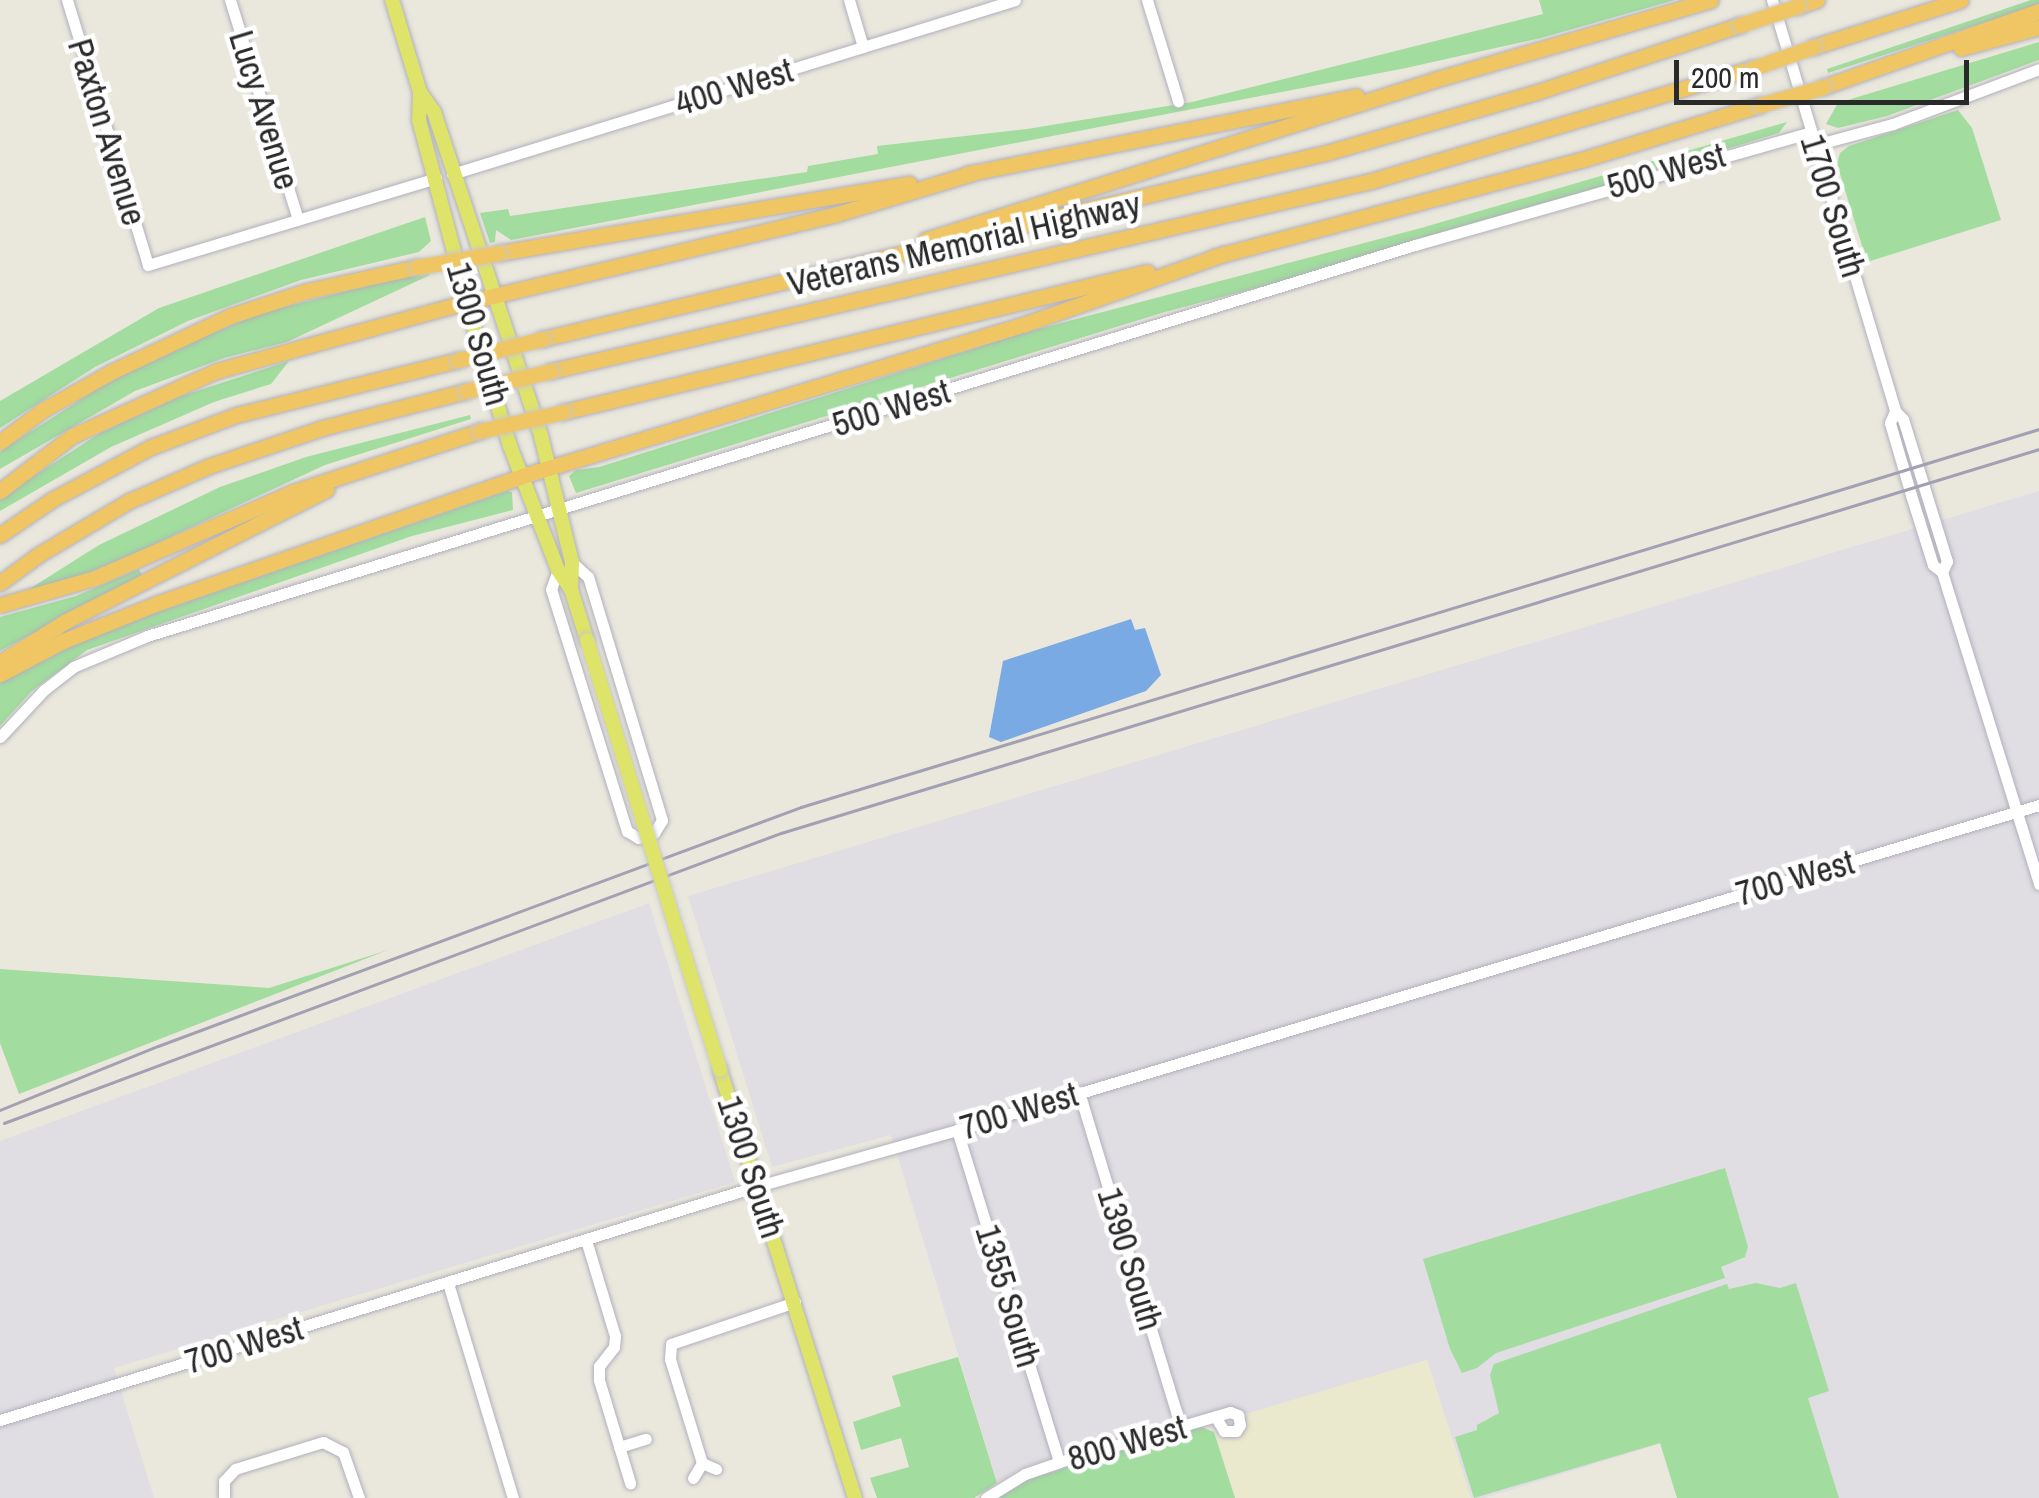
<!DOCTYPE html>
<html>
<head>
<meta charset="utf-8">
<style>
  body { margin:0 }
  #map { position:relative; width:2039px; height:1498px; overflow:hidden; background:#eae8dd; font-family:"Archivo Narrow",sans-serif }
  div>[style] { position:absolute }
  .industrial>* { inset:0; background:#e0dde3 }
  .education>* { inset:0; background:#eae9ce }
  .green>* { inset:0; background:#a2dc9e }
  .water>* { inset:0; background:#79aae3 }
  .roads { filter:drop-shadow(0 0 2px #b1b0bc) drop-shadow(0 0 2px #b1b0bc) }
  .minor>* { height:11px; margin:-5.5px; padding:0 5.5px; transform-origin:5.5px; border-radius:5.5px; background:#fff }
  .major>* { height:14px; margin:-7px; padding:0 7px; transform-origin:7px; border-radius:7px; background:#dee369 }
  .highway>* { height:15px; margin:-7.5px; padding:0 7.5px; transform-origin:7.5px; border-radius:7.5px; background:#efc663 }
  .rail>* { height:2.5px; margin:-1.25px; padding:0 1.25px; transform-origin:1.25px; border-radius:1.25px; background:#a2a0b2 }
  .bridges { filter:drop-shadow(0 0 2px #c7c7c7) drop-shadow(0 0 2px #c7c7c7) }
  .major-bridge>* { height:14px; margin:-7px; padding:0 7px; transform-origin:7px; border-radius:7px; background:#dee369 }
  .highway-bridge>* { height:15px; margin:-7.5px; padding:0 7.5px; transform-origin:7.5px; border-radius:7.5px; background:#efc663 }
  span { translate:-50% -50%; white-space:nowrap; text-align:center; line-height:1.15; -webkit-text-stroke:9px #fff; paint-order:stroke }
  .street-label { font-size:35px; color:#292929 }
  .scale { position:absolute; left:1674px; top:60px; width:295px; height:45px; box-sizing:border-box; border:5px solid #292929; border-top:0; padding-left:12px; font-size:30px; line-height:35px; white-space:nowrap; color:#292929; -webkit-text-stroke:8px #fff; paint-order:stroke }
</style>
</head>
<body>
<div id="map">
  <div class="industrial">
    <div style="clip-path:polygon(2039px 491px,2039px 1498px,1839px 1498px,1808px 1398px,1484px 1498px,1471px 1498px,1427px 1360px,1246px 1414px,1233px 1407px,1078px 1450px,1025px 1467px,997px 1482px,891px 1135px,772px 1167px,688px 896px)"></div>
    <div style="clip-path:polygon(649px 903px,735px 1182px,114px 1368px,154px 1498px,0 1498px,0 1141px)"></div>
  </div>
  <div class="education">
    <div style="clip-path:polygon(1427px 1360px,1471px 1498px,1235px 1498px,1214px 1432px,1221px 1439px,1236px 1440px,1248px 1426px,1246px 1414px)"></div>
  </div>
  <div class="green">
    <div style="clip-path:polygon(1539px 0,1675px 0,1541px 38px,1406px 68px,511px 240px,496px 230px,495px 242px,490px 243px,480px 213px,508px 209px,510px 216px,807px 172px,808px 166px,878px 154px,877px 146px,1027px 129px,1192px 102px,1543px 14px)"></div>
    <div style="clip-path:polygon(2031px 0,2039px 0,2039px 5px,1828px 73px,1827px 69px)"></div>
    <div style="clip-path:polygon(2039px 42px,2039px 60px,1887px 116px,1838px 128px,1826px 124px,1838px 103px)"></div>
    <div style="clip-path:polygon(1958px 110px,1972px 128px,2001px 220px,1867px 262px,1837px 164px,1840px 153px,1849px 146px)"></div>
    <div style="clip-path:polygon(1787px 122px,1779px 133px,1365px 259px,1165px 312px,576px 493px,569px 476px,576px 470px,599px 467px,1027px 332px,1421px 228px)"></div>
    <div style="clip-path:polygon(425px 217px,431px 241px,419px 252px,301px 280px,188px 321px,95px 367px,0 428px,0 401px,159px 308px)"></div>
    <div style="clip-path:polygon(426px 271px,430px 275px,287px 342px,224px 358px,135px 391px,0 469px,0 452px,11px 444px,102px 386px,163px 354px,261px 313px)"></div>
    <div style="clip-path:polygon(289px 361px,271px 384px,214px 402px,111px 447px,0 511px,0 498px,100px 433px,181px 396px)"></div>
    <div style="clip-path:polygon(470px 415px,471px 419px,325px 465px,127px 557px,55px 586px,23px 593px,99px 545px,220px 487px,306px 457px)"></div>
    <div style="clip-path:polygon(507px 491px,512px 492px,513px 510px,412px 536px,87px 650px,32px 691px,0 726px,0 683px,49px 655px,111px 628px)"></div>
    <div style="clip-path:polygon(139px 569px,142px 575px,0 651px,0 617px,76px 596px)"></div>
    <div style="clip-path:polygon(388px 950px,19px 1094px,0 1043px,0 969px,269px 988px)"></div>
    <div style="clip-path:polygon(1725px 1168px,1748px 1247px,1745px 1257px,1721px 1267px,1725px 1278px,1496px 1353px,1477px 1368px,1462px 1373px,1450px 1349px,1423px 1259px)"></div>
    <div style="clip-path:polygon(1756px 1283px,1780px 1288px,1796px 1283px,1829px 1391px,1808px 1398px,1839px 1498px,1677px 1498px,1660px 1443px,1474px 1498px,1455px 1437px,1477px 1430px,1477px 1425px,1499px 1413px,1490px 1375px,1494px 1364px,1727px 1284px,1729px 1289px)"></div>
    <div style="clip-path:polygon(958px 1357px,997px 1483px,974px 1498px,877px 1498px,870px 1478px,909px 1467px,901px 1438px,861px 1450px,853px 1422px,901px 1406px,892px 1376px)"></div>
    <div style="clip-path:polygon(1201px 1427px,1214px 1432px,1235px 1498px,997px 1498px,1025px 1480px)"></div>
  </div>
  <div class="water">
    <div style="clip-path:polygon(1131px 619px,1135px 630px,1145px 628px,1161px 675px,1146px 691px,1001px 742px,989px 737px,1003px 661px)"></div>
  </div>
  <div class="roads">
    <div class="minor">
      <div style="left:67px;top:0;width:277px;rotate:73deg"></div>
      <div style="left:148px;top:265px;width:301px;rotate:-16.8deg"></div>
      <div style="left:230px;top:0;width:230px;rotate:72.8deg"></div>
      <div style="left:849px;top:0;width:49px;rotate:73.4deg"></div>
      <div style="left:1147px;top:0;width:106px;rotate:72.9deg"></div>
      <div style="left:1772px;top:0;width:429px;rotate:73.3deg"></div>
      <div style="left:1895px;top:411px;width:11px;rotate:45deg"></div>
      <div style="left:1903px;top:419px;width:149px;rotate:72.8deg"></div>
      <div style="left:1947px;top:561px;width:12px;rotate:114deg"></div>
      <div style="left:1815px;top:145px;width:81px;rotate:-15.1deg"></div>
      <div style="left:1893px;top:124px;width:156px;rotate:-20.6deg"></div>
      <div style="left:452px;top:174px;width:589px;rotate:-17.17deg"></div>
      <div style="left:1895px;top:411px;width:13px;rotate:113deg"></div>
      <div style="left:1890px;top:423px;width:75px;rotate:73.7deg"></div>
      <div style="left:1911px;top:495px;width:73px;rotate:72.6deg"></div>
      <div style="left:1933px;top:565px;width:11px;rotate:38deg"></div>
      <div style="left:1942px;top:572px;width:327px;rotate:72.7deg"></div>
      <div style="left:558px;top:570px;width:20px;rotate:110deg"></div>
      <div style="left:551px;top:589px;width:254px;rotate:72.6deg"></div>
      <div style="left:627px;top:831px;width:13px;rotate:32deg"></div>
      <div style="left:638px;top:838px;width:17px;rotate:-17deg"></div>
      <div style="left:654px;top:833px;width:15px;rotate:-58deg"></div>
      <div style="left:662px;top:820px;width:254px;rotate:-106.9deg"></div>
      <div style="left:588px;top:577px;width:22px;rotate:-137deg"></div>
      <div style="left:0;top:737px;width:64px;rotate:-46.9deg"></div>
      <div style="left:44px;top:690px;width:37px;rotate:-38deg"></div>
      <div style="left:73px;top:667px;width:80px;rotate:-22.7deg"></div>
      <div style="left:147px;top:636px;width:1327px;rotate:-17.14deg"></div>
      <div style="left:1415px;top:245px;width:412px;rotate:-15.9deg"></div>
      <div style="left:1079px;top:1092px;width:350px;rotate:73.1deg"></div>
      <div style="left:957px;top:1130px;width:347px;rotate:72.9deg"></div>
      <div style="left:586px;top:1240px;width:100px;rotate:73.2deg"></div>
      <div style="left:615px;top:1336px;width:11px;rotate:95deg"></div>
      <div style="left:614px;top:1347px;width:24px;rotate:128deg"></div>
      <div style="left:599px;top:1366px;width:14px;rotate:90deg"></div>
      <div style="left:599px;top:1380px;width:108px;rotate:73.2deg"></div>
      <div style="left:448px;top:1283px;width:225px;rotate:73.2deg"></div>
      <div style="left:0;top:1420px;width:793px;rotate:-17.16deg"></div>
      <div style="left:758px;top:1186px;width:207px;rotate:-15.7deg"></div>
      <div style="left:957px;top:1130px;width:1130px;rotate:-16.72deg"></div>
      <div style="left:619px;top:1447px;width:28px;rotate:-17deg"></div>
      <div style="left:716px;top:1469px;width:15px;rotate:-157deg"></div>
      <div style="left:702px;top:1463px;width:109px;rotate:-107.1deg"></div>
      <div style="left:670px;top:1359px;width:15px;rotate:-86deg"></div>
      <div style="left:671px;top:1344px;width:131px;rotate:-18.7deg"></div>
      <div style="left:693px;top:1478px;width:17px;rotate:-59deg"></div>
      <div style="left:224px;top:1498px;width:17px;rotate:-90deg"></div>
      <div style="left:224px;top:1481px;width:16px;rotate:-47deg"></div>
      <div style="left:235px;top:1469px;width:92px;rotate:-17.1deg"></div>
      <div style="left:323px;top:1442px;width:22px;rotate:27deg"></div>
      <div style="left:343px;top:1452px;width:49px;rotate:70.8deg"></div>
      <div style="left:986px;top:1498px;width:46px;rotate:-31.6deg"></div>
      <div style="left:1025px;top:1474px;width:36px;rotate:-19deg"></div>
      <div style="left:1059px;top:1462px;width:178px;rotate:-16.3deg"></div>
      <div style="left:1230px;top:1412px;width:9px;rotate:21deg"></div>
      <div style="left:1238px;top:1415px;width:10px;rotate:79deg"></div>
      <div style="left:1240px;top:1425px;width:7px;rotate:124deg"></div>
      <div style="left:1236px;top:1431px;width:12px;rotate:180deg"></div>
      <div style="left:1224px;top:1431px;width:17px;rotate:-121deg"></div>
    </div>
    <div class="major">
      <div style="left:392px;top:0;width:96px;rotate:73.1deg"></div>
      <div style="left:420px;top:92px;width:24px;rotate:55deg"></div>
      <div style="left:434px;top:112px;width:341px;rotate:71.7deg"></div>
      <div style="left:541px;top:436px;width:130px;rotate:76.2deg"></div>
      <div style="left:572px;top:562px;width:27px;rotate:92deg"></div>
      <div style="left:420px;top:93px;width:27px;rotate:92deg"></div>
      <div style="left:419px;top:120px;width:230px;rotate:75.1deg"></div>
      <div style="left:478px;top:342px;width:109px;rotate:72.9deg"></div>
      <div style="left:510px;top:446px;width:133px;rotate:68.8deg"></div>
      <div style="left:558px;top:570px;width:23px;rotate:56deg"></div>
      <div style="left:571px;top:589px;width:53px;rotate:72.6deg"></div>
      <div style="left:720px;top:1070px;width:449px;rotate:72.5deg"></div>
    </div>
    <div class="highway">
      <div style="left:1798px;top:6px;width:20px;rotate:-18deg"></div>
      <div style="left:1813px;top:47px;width:155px;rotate:-17.6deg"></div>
      <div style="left:1961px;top:48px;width:81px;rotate:-15.1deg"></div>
      <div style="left:1823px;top:87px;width:229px;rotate:-19.4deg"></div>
      <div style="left:966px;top:174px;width:398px;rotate:-11.3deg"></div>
      <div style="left:925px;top:240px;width:534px;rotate:-17.45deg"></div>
      <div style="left:1434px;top:80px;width:288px;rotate:-16.1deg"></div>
      <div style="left:499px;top:253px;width:416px;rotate:-9.6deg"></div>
      <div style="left:1213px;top:257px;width:381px;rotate:-14.8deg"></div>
      <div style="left:1581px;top:160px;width:187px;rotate:-17.1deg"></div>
      <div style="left:542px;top:339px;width:809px;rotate:-13.37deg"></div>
      <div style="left:1329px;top:152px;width:216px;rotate:-16.1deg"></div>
      <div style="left:1537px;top:92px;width:214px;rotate:-18.3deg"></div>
      <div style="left:551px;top:371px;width:842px;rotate:-13.05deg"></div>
      <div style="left:1371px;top:181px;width:398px;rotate:-16.5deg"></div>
      <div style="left:563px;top:412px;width:601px;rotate:-13.48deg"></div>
      <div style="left:0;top:442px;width:54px;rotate:-36.7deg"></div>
      <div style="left:43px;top:410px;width:78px;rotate:-29.2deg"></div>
      <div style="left:111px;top:372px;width:132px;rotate:-25.2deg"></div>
      <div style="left:230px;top:316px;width:81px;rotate:-18deg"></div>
      <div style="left:307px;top:291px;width:113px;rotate:-12.3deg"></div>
      <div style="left:0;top:491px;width:91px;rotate:-37.4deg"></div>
      <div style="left:72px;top:436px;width:158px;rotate:-24.3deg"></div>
      <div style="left:216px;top:371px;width:248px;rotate:-15.4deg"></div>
      <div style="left:455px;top:305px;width:393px;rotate:-13.4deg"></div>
      <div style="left:837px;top:214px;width:142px;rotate:-16.8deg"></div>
      <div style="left:0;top:535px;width:64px;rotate:-34.2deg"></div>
      <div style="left:53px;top:499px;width:111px;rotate:-28deg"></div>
      <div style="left:151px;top:447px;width:91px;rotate:-20.6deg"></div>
      <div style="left:236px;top:415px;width:229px;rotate:-13.9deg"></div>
      <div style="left:0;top:583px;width:47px;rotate:-36.4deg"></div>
      <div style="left:38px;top:555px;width:106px;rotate:-30.7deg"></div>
      <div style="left:129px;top:501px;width:87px;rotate:-23.6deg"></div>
      <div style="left:209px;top:466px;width:119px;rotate:-18.6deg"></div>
      <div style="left:322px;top:428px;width:149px;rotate:-14.4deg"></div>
      <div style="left:0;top:605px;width:99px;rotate:-15.9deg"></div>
      <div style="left:95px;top:578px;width:216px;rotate:-23.5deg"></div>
      <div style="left:293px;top:492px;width:197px;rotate:-18.1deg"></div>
      <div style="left:0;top:662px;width:78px;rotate:-31.8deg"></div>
      <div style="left:66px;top:621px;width:292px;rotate:-26.8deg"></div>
      <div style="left:0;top:674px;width:71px;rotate:-27.6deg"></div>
      <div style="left:63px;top:641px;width:102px;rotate:-21.8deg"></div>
      <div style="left:158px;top:603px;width:386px;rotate:-19.2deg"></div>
      <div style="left:522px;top:476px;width:525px;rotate:-16.81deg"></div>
      <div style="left:1025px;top:324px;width:211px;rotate:-19.4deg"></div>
    </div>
  </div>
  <div class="rail">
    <div style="left:0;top:1110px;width:170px;rotate:-22.1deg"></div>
    <div style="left:158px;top:1046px;width:686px;rotate:-20.39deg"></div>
    <div style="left:801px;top:807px;width:1294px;rotate:-16.98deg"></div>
    <div style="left:4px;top:1123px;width:829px;rotate:-20.47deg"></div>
    <div style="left:781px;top:833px;width:1315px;rotate:-16.97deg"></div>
  </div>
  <div class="bridges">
    <div class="major-bridge">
      <div style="left:587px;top:640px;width:450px;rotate:72.8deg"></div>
    </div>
    <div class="highway-bridge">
      <div style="left:1740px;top:25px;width:61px;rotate:-18.1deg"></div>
      <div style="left:1753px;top:68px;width:64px;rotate:-19.3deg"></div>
      <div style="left:1760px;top:105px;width:66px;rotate:-15.9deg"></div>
      <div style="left:417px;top:267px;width:83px;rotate:-9.7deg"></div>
      <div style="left:458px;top:360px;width:87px;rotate:-14deg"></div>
      <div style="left:466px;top:391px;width:87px;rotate:-13.2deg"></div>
      <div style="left:480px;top:431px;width:85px;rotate:-12.9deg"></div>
    </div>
  </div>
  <div class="street-label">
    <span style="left:734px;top:87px;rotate:-17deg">400 West</span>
    <span style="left:264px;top:110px;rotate:73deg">Lucy Avenue</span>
    <span style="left:107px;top:132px;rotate:73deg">Paxton Avenue</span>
    <span style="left:1666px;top:171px;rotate:-16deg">500 West</span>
    <span style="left:1833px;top:206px;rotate:73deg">1700 South</span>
    <span style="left:964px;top:244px;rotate:-13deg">Veterans Memorial Highway</span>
    <span style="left:478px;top:334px;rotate:74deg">1300 South</span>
    <span style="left:891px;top:408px;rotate:-17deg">500 West</span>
    <span style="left:1795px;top:878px;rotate:-16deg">700 West</span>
    <span style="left:1019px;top:1111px;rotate:-17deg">700 West</span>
    <span style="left:751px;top:1167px;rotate:72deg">1300 South</span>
    <span style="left:1130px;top:1259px;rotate:73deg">1390 South</span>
    <span style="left:1008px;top:1296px;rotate:73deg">1355 South</span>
    <span style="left:244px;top:1345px;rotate:-17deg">700 West</span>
    <span style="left:1127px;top:1443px;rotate:-16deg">800 West</span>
  </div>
  <div class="scale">200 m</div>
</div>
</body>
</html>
